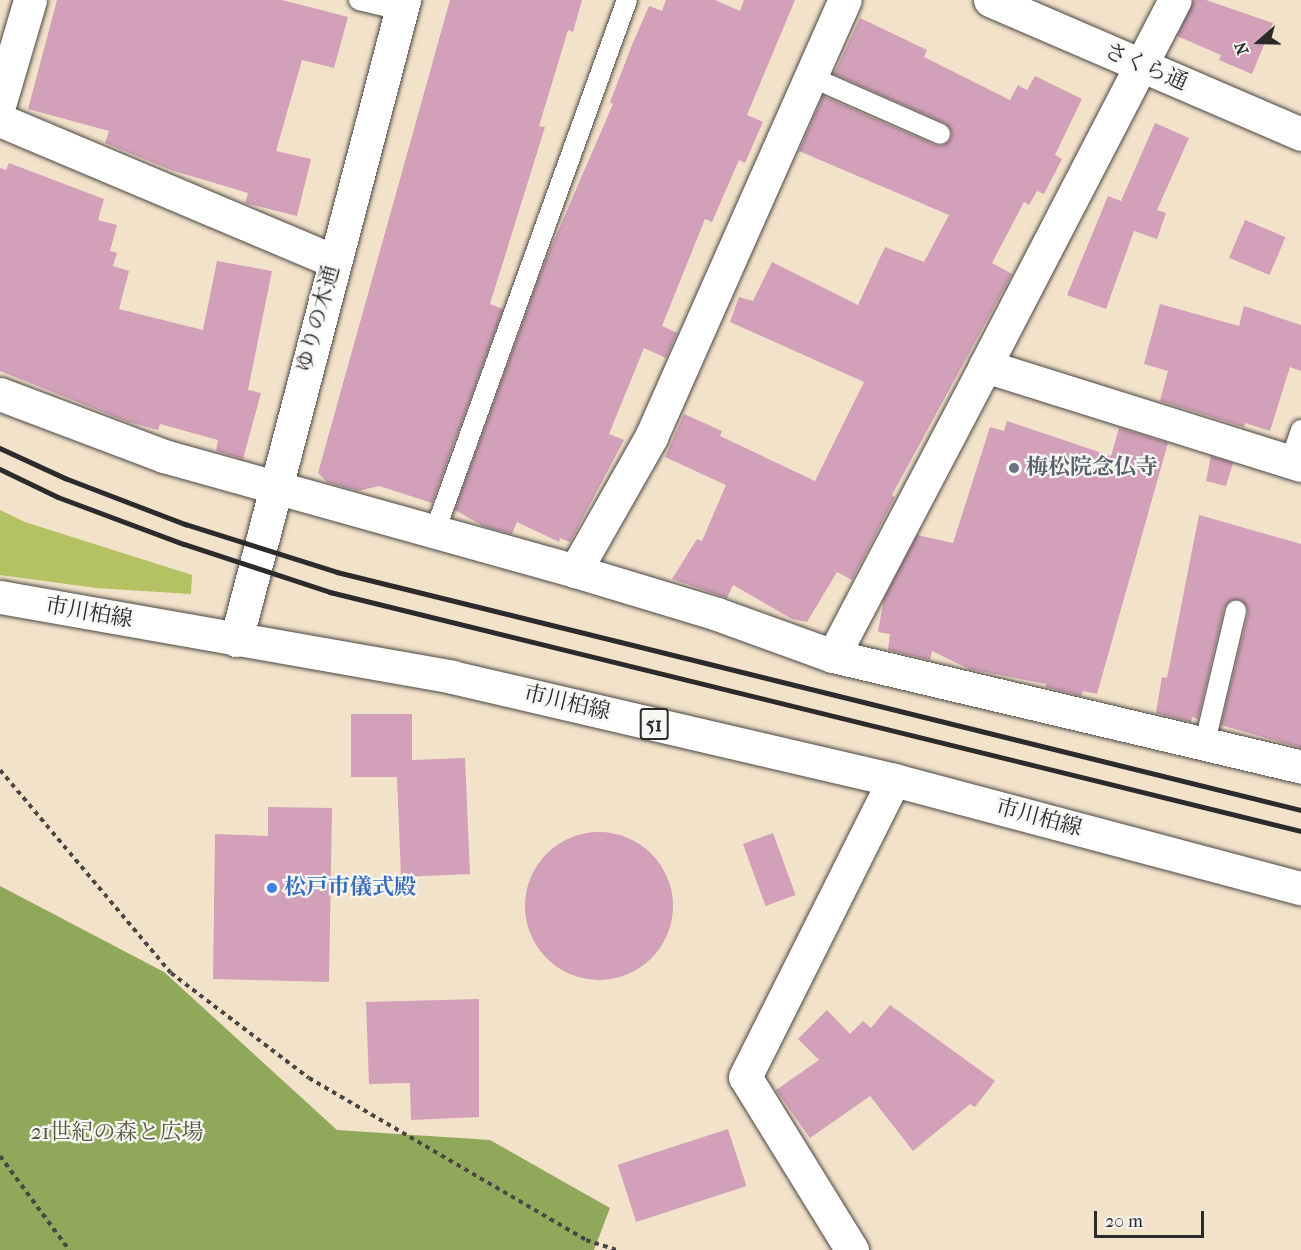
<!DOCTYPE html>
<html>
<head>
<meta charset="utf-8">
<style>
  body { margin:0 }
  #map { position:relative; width:1301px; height:1250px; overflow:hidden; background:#f3e2ca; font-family:"IM FELL French Canon","Noto Serif JP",serif }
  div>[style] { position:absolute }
  .green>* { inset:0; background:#b5c264 }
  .forest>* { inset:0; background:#90a85a }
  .building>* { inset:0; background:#d2a0b8; transform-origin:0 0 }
  .round { border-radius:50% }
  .path>* { height:4px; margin-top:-2px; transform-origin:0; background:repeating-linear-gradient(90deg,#494643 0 4.5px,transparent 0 9px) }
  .roads { filter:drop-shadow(0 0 2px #494643) drop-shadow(0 0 2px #494643) }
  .lane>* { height:20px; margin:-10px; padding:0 10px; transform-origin:10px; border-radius:10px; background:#fff }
  .street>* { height:33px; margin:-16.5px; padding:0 16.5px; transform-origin:16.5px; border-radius:16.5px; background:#fff }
  .secondary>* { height:33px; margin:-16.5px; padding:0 16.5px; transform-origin:16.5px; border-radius:16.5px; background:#fff }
  .primary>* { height:33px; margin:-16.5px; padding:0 16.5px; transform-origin:16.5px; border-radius:16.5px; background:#fff }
  .rail>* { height:4.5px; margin:-2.25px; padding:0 2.25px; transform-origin:2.25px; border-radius:2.25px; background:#2b2b2b }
  .dots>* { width:16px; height:16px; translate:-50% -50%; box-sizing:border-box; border:3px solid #f6f6f2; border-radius:50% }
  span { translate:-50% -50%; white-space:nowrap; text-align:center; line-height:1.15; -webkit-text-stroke:4.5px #f6f6f2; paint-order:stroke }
  .shield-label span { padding:2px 4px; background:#f6f6f2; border:2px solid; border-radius:4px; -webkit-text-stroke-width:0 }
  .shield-label { font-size:21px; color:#2b2b2b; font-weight:700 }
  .street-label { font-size:22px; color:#2b2b2b }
  .worship-label { font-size:22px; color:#5b616d; font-weight:700 }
  .left { translate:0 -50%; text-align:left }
  .shop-label { font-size:22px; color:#366cbe; font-weight:700 }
  .park-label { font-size:22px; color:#54583c }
  .north { position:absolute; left:1229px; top:12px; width:60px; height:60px; -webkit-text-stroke:4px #f6f6f2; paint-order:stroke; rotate:250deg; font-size:16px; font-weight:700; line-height:24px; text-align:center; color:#2b2b2b }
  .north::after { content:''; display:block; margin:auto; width:21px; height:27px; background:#2b2b2b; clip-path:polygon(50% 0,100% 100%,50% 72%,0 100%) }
  .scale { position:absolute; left:1094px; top:1211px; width:110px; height:27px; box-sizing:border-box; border:3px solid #2b2b2b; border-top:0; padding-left:8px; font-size:18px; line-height:21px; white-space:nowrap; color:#2b2b2b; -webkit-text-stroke:4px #f6f6f2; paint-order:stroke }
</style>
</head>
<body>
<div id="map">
  <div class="green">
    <div style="clip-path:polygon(0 510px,25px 522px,192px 575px,191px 594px,96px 588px,0 575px)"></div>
  </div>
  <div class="forest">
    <div style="clip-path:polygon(0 886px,164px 972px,337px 1130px,490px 1140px,610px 1208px,594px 1250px,0 1250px)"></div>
  </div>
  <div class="building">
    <div style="clip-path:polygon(57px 0,282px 0,348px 17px,334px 68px,302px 60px,276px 151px,311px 159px,297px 216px,245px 203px,248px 193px,171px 170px,105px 143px,109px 131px,28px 109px)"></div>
    <div style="clip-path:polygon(450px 0,582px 0,573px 32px,568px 30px,539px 126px,545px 127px,490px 304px,503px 309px,432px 503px,379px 486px,358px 491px,327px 482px,318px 473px)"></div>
    <div style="clip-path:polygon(666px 0,715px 0,740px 11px,744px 0,795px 0,747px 115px,763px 122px,745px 163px,739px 160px,712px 222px,705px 219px,662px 326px,677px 333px,666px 358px,644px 348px,609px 434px,624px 440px,570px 542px,560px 538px,559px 542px,517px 522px,512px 534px,483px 526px,455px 510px,546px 259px,613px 104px,610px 102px,632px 45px,649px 6px,662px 11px)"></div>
    <div style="clip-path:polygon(1194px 0,1206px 0,1273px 23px,1252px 74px,1219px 60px,1221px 55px,1177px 36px)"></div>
    <div style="clip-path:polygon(860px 18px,927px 50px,924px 57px,1010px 100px,1018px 85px,1027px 90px,1035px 76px,1082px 99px,1055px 155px,1062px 159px,1044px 194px,1037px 191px,1029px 205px,1024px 202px,992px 263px,1012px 274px,892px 495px,895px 497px,852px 580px,837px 572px,807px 622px,792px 619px,733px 585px,727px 598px,672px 579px,697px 539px,702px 541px,726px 485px,665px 457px,684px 414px,722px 431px,720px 436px,815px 481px,864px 382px,730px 322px,739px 297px,753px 301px,772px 262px,858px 305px,885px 247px,924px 262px,949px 215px,799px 151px,823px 96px,935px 145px,942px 146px,951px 139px,952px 132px,945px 123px,834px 74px)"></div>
    <div style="clip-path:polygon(1155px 123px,1189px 138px,1157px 210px,1166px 213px,1157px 239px,1134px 231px,1106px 309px,1067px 295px,1108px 196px,1121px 201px)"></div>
    <div style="clip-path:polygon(9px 163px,104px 199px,98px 220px,117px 225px,110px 251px,117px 253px,113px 266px,129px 271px,119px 309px,203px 330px,217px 261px,272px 271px,248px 390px,261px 393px,243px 459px,216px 451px,218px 440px,160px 424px,158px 430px,125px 421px,0 371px,0 168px,6px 170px)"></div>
    <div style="left:1245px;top:220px;width:44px;height:41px;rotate:23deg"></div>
    <div style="clip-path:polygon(1160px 304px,1239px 326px,1244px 306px,1301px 325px,1301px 371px,1290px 367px,1270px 431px,1245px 423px,1244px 427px,1160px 401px,1168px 371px,1144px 364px)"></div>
    <div style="clip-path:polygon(1007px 421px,1111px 456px,1119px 428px,1168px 443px,1097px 694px,1083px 691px,1081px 696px,1046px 687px,1046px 684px,969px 669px,932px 651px,930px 660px,888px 650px,890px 634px,878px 632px,884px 598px,917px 535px,953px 543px,990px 427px,1004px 431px)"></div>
    <div style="clip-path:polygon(1211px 456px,1233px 463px,1226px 486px,1206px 481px)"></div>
    <div style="clip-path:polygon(1199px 515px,1301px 544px,1301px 748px,1221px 725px,1248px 614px,1247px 607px,1239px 600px,1232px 600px,1224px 608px,1198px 719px,1192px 717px,1191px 722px,1156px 713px,1162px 677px,1167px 678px)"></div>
    <div style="clip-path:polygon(351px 714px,412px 714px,412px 760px,465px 758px,470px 874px,401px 877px,397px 777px,351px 777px)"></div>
    <div style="clip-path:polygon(268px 807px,332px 808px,329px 982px,213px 979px,215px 834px,268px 836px)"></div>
    <div class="round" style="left:525px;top:832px;width:148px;height:148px"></div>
    <div style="left:773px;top:833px;width:66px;height:32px;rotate:70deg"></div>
    <div style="clip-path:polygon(479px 999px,479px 1117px,411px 1120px,410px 1083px,369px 1084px,366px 1002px)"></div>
    <div style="clip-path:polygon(890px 1005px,995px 1081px,975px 1107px,970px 1104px,913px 1151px,870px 1096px,810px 1138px,776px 1090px,819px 1060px,798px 1039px,827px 1010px,850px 1034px,863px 1021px,871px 1028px)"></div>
    <div style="left:728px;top:1129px;width:60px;height:116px;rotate:72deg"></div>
  </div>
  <div class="path">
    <div style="left:0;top:770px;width:265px;rotate:49.9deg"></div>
    <div style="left:171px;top:973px;width:173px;rotate:37.3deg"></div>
    <div style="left:309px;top:1078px;width:321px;rotate:30.3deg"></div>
    <div style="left:586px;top:1240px;width:32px;rotate:18deg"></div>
    <div style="left:0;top:1156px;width:117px;rotate:53.7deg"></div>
  </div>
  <div class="roads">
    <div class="lane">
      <div style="left:359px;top:0;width:43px;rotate:13.4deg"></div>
      <div style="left:811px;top:77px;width:141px;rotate:23.8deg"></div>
      <div style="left:1290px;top:462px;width:34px;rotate:-71deg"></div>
      <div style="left:434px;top:534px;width:568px;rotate:-70.13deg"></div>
      <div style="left:1205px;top:742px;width:135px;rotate:-76.7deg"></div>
    </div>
    <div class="street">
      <div style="left:0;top:102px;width:106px;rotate:-73.6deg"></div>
      <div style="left:0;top:120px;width:362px;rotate:22.9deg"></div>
      <div style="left:985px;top:366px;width:412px;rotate:-62.6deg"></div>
      <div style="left:0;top:394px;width:175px;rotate:20.7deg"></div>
      <div style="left:164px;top:456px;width:427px;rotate:15.6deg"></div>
      <div style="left:575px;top:571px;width:148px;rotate:16.8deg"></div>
      <div style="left:717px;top:614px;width:123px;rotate:19.9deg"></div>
      <div style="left:833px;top:656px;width:481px;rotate:13.3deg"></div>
      <div style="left:575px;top:571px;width:154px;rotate:-60.4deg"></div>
      <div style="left:651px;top:437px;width:478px;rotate:-66.1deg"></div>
      <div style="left:833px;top:656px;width:327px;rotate:-62.3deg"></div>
      <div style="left:985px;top:366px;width:331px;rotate:17.4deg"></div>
      <div style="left:852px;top:1250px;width:203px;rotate:-121.7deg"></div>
      <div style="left:745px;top:1077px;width:332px;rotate:-63.4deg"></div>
    </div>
    <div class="secondary">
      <div style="left:990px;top:0;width:339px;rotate:23.3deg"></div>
      <div style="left:236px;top:640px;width:662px;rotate:-75.29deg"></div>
    </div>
    <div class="primary">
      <div style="left:0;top:597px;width:459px;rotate:10deg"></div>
      <div style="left:452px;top:677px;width:454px;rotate:13.1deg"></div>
      <div style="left:894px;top:780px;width:421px;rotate:14.9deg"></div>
    </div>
  </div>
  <div class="rail">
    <div style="left:0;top:448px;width:72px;rotate:24.8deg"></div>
    <div style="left:65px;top:478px;width:129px;rotate:21deg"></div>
    <div style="left:185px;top:524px;width:159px;rotate:17.5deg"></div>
    <div style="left:337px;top:572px;width:993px;rotate:13.87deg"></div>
    <div style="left:0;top:469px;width:64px;rotate:25.8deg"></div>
    <div style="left:58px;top:497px;width:134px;rotate:20.5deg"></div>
    <div style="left:184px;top:544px;width:154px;rotate:18.2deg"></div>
    <div style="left:330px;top:592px;width:1000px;rotate:13.83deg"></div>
  </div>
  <div class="dots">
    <div style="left:1014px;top:468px;background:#6b7280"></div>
    <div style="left:272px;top:888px;background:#3f7fe0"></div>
  </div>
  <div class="shield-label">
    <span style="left:654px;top:724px">51</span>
  </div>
  <div class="street-label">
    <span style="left:1146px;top:67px;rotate:23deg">さくら通</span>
    <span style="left:318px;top:319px;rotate:-75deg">ゆりの木通</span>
    <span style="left:89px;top:613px;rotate:10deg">市川柏線</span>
    <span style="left:567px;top:703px;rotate:13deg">市川柏線</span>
    <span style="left:1039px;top:818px;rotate:15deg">市川柏線</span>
  </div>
  <div class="worship-label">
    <span class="left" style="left:1026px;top:468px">梅松院念仏寺</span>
  </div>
  <div class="shop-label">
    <span class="left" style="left:284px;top:888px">松戸市儀式殿</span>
  </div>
  <div class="park-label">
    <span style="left:117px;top:1133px">21世紀の森と広場</span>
  </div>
  <div class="north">N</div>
  <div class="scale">20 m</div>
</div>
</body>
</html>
